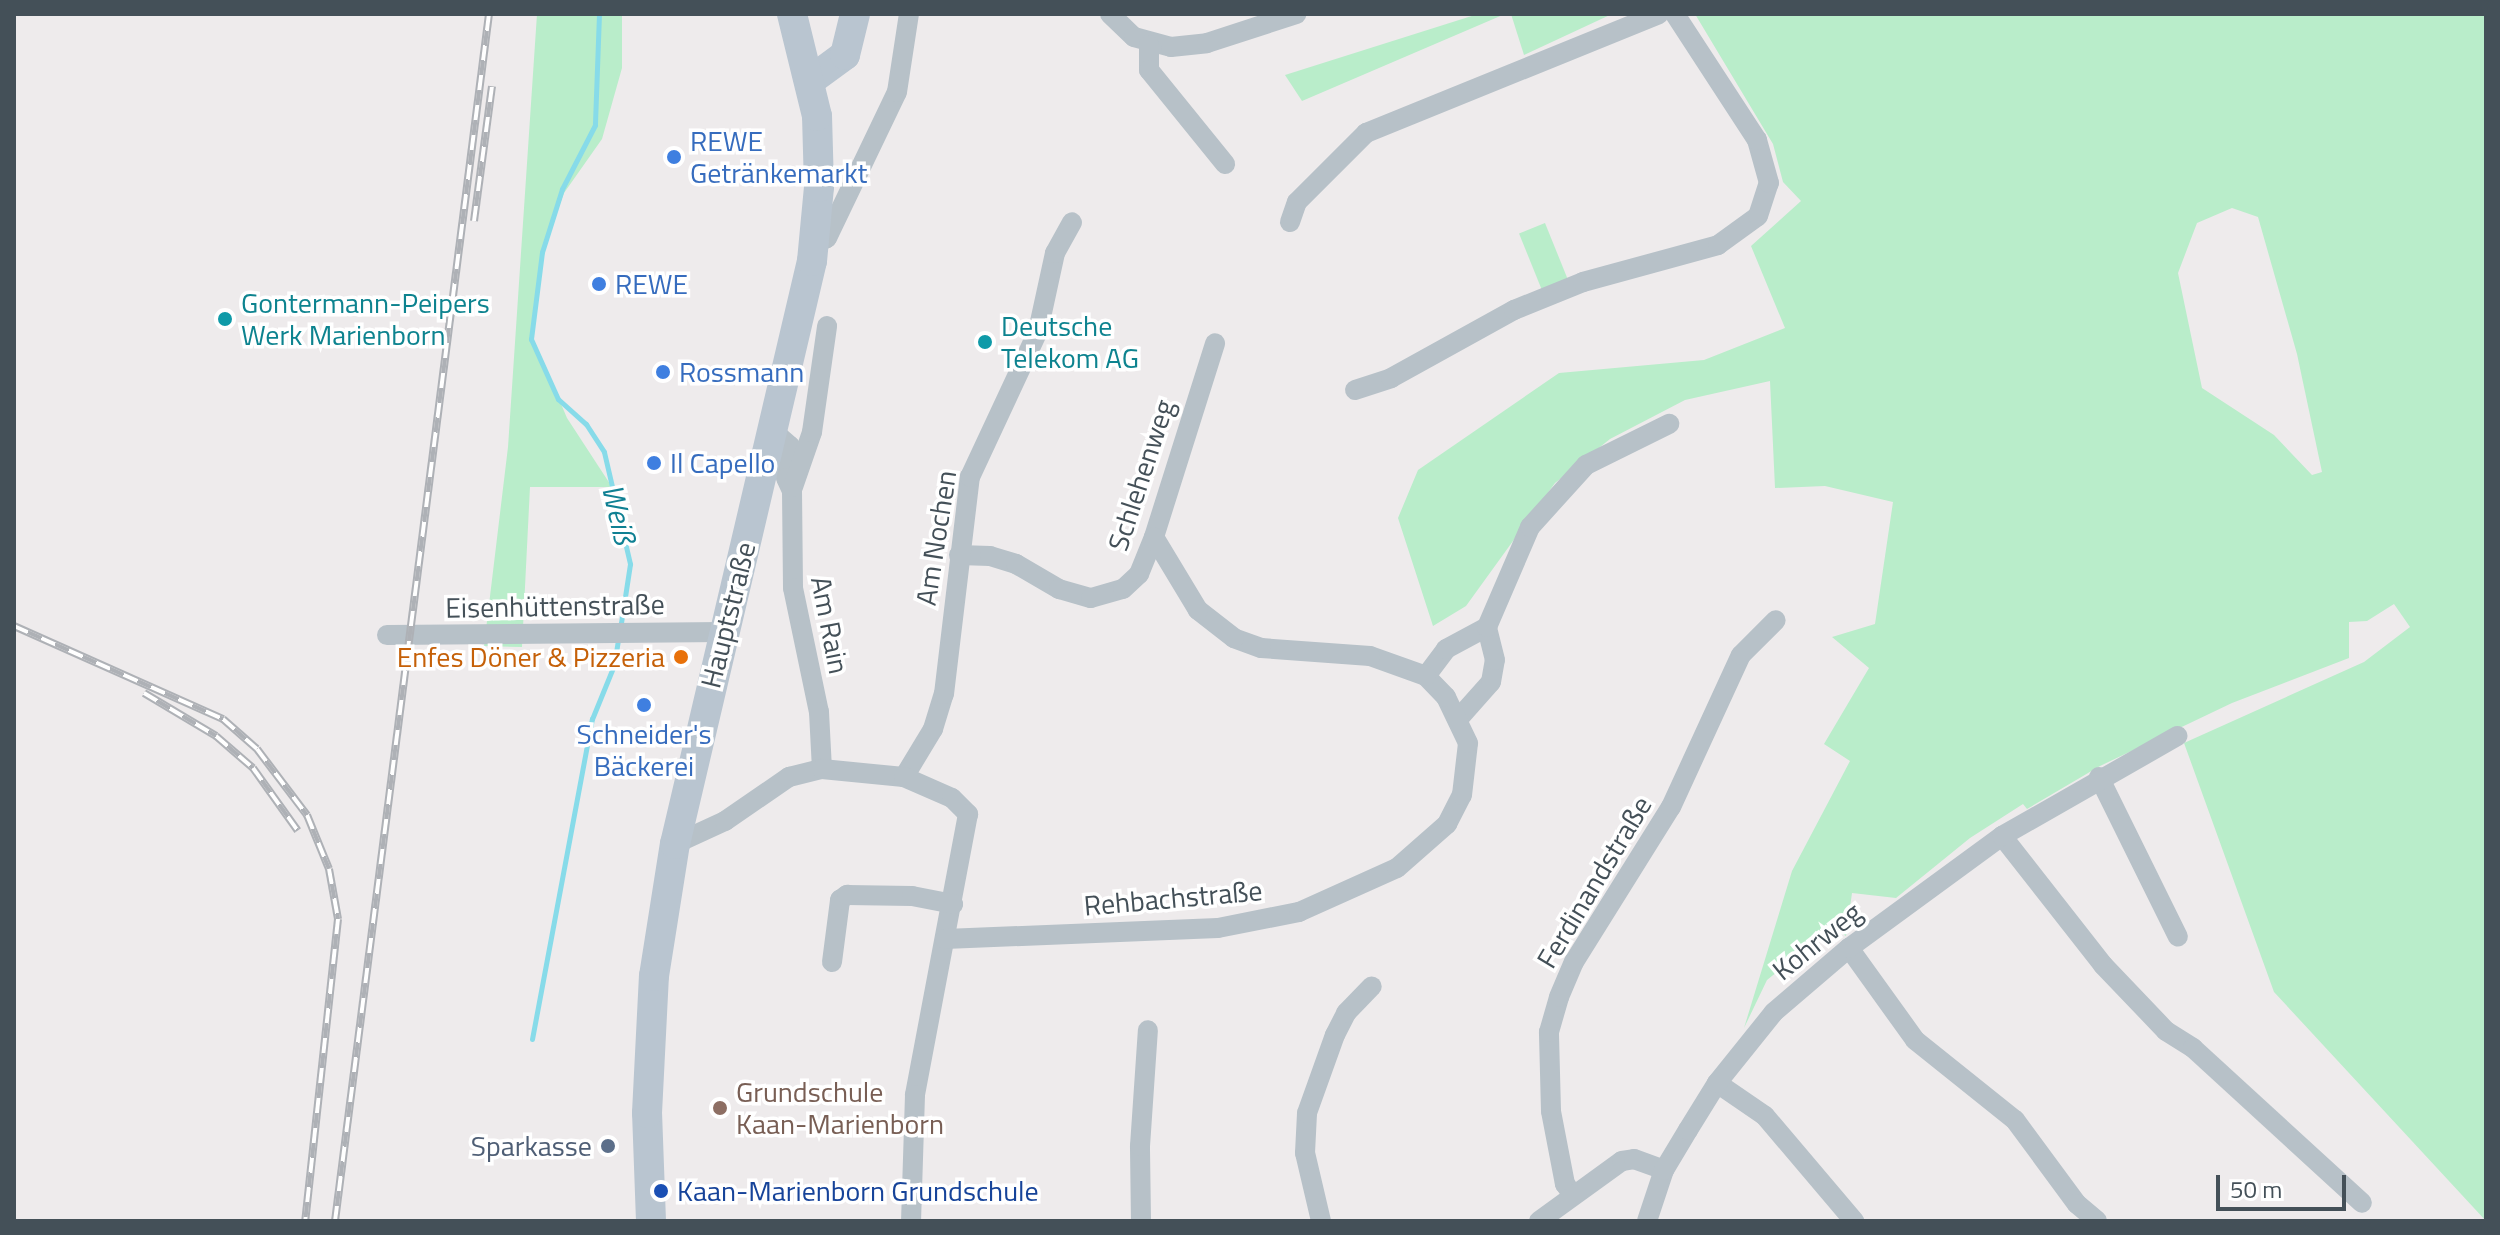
<!DOCTYPE html>
<html>
<head>
<meta charset="utf-8">
<style>
  body { margin:0 }
  #map { position:relative; width:2500px; height:1235px; overflow:hidden; background:#eeebec; font-family:"Titillium Web",sans-serif }
  div>[style] { position:absolute }
  .green>* { inset:0; background:#b9edca; transform-origin:0 0 }
  .stream>* { height:5px; margin:-2.5px; padding:0 2.5px; transform-origin:2.5px; border-radius:2.5px; background:#87dbe9 }
  .street>* { height:20px; margin:-10px; padding:0 10px; transform-origin:10px; border-radius:10px; background:#b7c1c8 }
  .secondary>* { height:30px; margin:-15px; padding:0 15px; transform-origin:15px; border-radius:15px; background:#b9c5d0 }
  .rail>* { height:8px; margin-top:-4px; transform-origin:0; background:repeating-linear-gradient(90deg,#fff 0 15px,#aeb1b6 0 30px); box-sizing:border-box; border-block:2px solid #aeb1b6 }
  .dots>* { width:22px; height:22px; translate:-50% -50%; box-sizing:border-box; border:4px solid #fff; border-radius:50% }
  span { translate:-50% -50%; white-space:nowrap; text-align:center; line-height:1.15; -webkit-text-stroke:7px #fff; paint-order:stroke }
  .shop-label { font-size:28px; color:#366cbe }
  .left { translate:0 -50%; text-align:left }
  .culture-label { font-size:28px; color:#0d838f }
  .street-label { font-size:28px; color:#445058 }
  .food-label { font-size:28px; color:#c56008 }
  .right { translate:-100% -50%; text-align:right }
  .education-label { font-size:28px; color:#785e54 }
  .service-label { font-size:28px; color:#4e5e75 }
  .transit-label { font-size:28px; color:#164399 }
  .water-label { font-size:30px; color:#0f8093; font-style:italic }
  .frame { position:absolute; inset:0; border:16px solid #445058; pointer-events:none }
  .scale { position:absolute; left:2216px; top:1175px; width:130px; height:36px; box-sizing:border-box; border:4px solid #445058; border-top:0; padding-left:10px; font-size:24px; line-height:28px; white-space:nowrap; color:#445058; -webkit-text-stroke:6px #fff; paint-order:stroke }
</style>
</head>
<body>
<div id="map">
  <div class="green">
    <div style="clip-path:polygon(537px 14px,622px 14px,622px 68px,602px 139px,564px 193px,541px 255px,532px 336px,567px 418px,612px 487px,530px 487px,522px 647px,484px 646px,508px 447px)"></div>
    <div style="clip-path:polygon(1478px 14px,1505px 14px,1302px 101px,1285px 75px)"></div>
    <div style="clip-path:polygon(1511px 14px,1612px 14px,1524px 55px)"></div>
    <div style="clip-path:polygon(evenodd,1695px 14px,2486px 14px,2486px 1221px,2274px 992px,2184px 743px,2364px 662px,2410px 627px,2394px 604px,2367px 621px,2349px 622px,2349px 658px,2232px 703px,2100px 766px,2027px 809px,2023px 804px,1970px 838px,1896px 898px,1852px 893px,1846px 936px,1832px 927px,1767px 980px,1744px 1028px,1792px 871px,1850px 761px,1824px 744px,1869px 668px,1832px 637px,1875px 624px,1893px 502px,1825px 486px,1775px 488px,1770px 381px,1685px 400px,1610px 439px,1555px 483px,1466px 606px,1433px 626px,1398px 518px,1418px 470px,1559px 373px,1704px 360px,1785px 328px,1751px 246px,1801px 201px,1783px 182px,1773px 144px,1695px 14px,2232px 208px,2258px 217px,2297px 354px,2322px 472px,2312px 475px,2274px 435px,2202px 388px,2178px 273px,2197px 223px,2232px 208px)"></div>
    <div style="left:1545px;top:223px;width:61px;height:28px;rotate:68deg"></div>
  </div>
  <div class="stream">
    <div style="left:599px;top:14px;width:111px;rotate:92.1deg"></div>
    <div style="left:595px;top:125px;width:72px;rotate:117.3deg"></div>
    <div style="left:562px;top:189px;width:66px;rotate:107.6deg"></div>
    <div style="left:542px;top:252px;width:88px;rotate:97.2deg"></div>
    <div style="left:531px;top:339px;width:66px;rotate:65.8deg"></div>
    <div style="left:558px;top:399px;width:38px;rotate:42deg"></div>
    <div style="left:586px;top:424px;width:33px;rotate:57deg"></div>
    <div style="left:604px;top:452px;width:115px;rotate:76.9deg"></div>
    <div style="left:630px;top:564px;width:66px;rotate:98.7deg"></div>
    <div style="left:532px;top:1039px;width:326px;rotate:-79.4deg"></div>
    <div style="left:592px;top:719px;width:58px;rotate:-67.8deg"></div>
    <div style="left:614px;top:665px;width:26px;rotate:-81deg"></div>
  </div>
  <div class="street">
    <div style="left:1110px;top:14px;width:33px;rotate:44deg"></div>
    <div style="left:1134px;top:37px;width:38px;rotate:15deg"></div>
    <div style="left:1171px;top:47px;width:36px;rotate:-6deg"></div>
    <div style="left:1207px;top:43px;width:94px;rotate:-18deg"></div>
    <div style="left:1149px;top:45px;width:25px;rotate:90deg"></div>
    <div style="left:1149px;top:70px;width:121px;rotate:51deg"></div>
    <div style="left:1290px;top:222px;width:21px;rotate:-71deg"></div>
    <div style="left:1297px;top:202px;width:98px;rotate:-45deg"></div>
    <div style="left:1366px;top:133px;width:316px;rotate:-22.1deg"></div>
    <div style="left:814px;top:244px;width:14px;rotate:-25deg"></div>
    <div style="left:827px;top:238px;width:162px;rotate:-64.4deg"></div>
    <div style="left:897px;top:92px;width:79px;rotate:-81.3deg"></div>
    <div style="left:1355px;top:390px;width:38px;rotate:-18deg"></div>
    <div style="left:1391px;top:378px;width:141px;rotate:-28.9deg"></div>
    <div style="left:1514px;top:310px;width:74px;rotate:-22.1deg"></div>
    <div style="left:1583px;top:282px;width:140px;rotate:-15.3deg"></div>
    <div style="left:1718px;top:245px;width:49px;rotate:-35.9deg"></div>
    <div style="left:1758px;top:216px;width:35px;rotate:-72deg"></div>
    <div style="left:1769px;top:183px;width:45px;rotate:-105.6deg"></div>
    <div style="left:1757px;top:140px;width:150px;rotate:-123.1deg"></div>
    <div style="left:774px;top:432px;width:21px;rotate:41deg"></div>
    <div style="left:790px;top:446px;width:32px;rotate:97deg"></div>
    <div style="left:786px;top:478px;width:14px;rotate:65deg"></div>
    <div style="left:792px;top:491px;width:97px;rotate:89.4deg"></div>
    <div style="left:793px;top:588px;width:127px;rotate:78.2deg"></div>
    <div style="left:819px;top:712px;width:57px;rotate:87deg"></div>
    <div style="left:793px;top:487px;width:58px;rotate:-70.9deg"></div>
    <div style="left:812px;top:432px;width:107px;rotate:-81.9deg"></div>
    <div style="left:959px;top:555px;width:31px;rotate:2deg"></div>
    <div style="left:990px;top:556px;width:27px;rotate:17deg"></div>
    <div style="left:1016px;top:564px;width:50px;rotate:30.2deg"></div>
    <div style="left:1059px;top:589px;width:33px;rotate:16deg"></div>
    <div style="left:1091px;top:598px;width:33px;rotate:-16deg"></div>
    <div style="left:1123px;top:589px;width:22px;rotate:-43deg"></div>
    <div style="left:1139px;top:574px;width:40px;rotate:-68deg"></div>
    <div style="left:1154px;top:537px;width:203px;rotate:-72.5deg"></div>
    <div style="left:387px;top:635px;width:336px;rotate:-0.5deg"></div>
    <div style="left:1426px;top:676px;width:34px;rotate:-53deg"></div>
    <div style="left:1446px;top:649px;width:47px;rotate:-28.2deg"></div>
    <div style="left:1459px;top:718px;width:48px;rotate:-48.4deg"></div>
    <div style="left:1491px;top:682px;width:22px;rotate:-80deg"></div>
    <div style="left:1495px;top:660px;width:34px;rotate:-104deg"></div>
    <div style="left:1487px;top:627px;width:109px;rotate:-66.7deg"></div>
    <div style="left:1530px;top:527px;width:84px;rotate:-47.9deg"></div>
    <div style="left:1586px;top:465px;width:93px;rotate:-26.3deg"></div>
    <div style="left:904px;top:777px;width:56px;rotate:-58.9deg"></div>
    <div style="left:933px;top:729px;width:37px;rotate:-73deg"></div>
    <div style="left:944px;top:694px;width:219px;rotate:-83.2deg"></div>
    <div style="left:970px;top:477px;width:161px;rotate:-65deg"></div>
    <div style="left:1038px;top:331px;width:80px;rotate:-77.7deg"></div>
    <div style="left:1055px;top:253px;width:35px;rotate:-61deg"></div>
    <div style="left:2099px;top:777px;width:178px;rotate:63.7deg"></div>
    <div style="left:2002px;top:836px;width:164px;rotate:51.9deg"></div>
    <div style="left:2103px;top:965px;width:91px;rotate:46.3deg"></div>
    <div style="left:2166px;top:1031px;width:32px;rotate:32deg"></div>
    <div style="left:2193px;top:1048px;width:229px;rotate:42.5deg"></div>
    <div style="left:675px;top:844px;width:55px;rotate:-24.7deg"></div>
    <div style="left:725px;top:821px;width:78px;rotate:-34.5deg"></div>
    <div style="left:789px;top:777px;width:34px;rotate:-14deg"></div>
    <div style="left:822px;top:769px;width:82px;rotate:5.6deg"></div>
    <div style="left:904px;top:777px;width:52px;rotate:23.6deg"></div>
    <div style="left:952px;top:798px;width:23px;rotate:45deg"></div>
    <div style="left:968px;top:814px;width:286px;rotate:100.7deg"></div>
    <div style="left:915px;top:1095px;width:126px;rotate:91.8deg"></div>
    <div style="left:945px;top:939px;width:273px;rotate:-2.3deg"></div>
    <div style="left:1218px;top:928px;width:83px;rotate:-11.2deg"></div>
    <div style="left:1299px;top:912px;width:107px;rotate:-24.2deg"></div>
    <div style="left:1397px;top:868px;width:67px;rotate:-41.3deg"></div>
    <div style="left:1447px;top:824px;width:33px;rotate:-63deg"></div>
    <div style="left:1462px;top:795px;width:52px;rotate:-83.4deg"></div>
    <div style="left:1468px;top:743px;width:51px;rotate:-115.6deg"></div>
    <div style="left:1446px;top:697px;width:29px;rotate:-134deg"></div>
    <div style="left:1426px;top:676px;width:59px;rotate:-160.3deg"></div>
    <div style="left:1370px;top:656px;width:109px;rotate:-175.8deg"></div>
    <div style="left:1261px;top:648px;width:29px;rotate:-160deg"></div>
    <div style="left:1234px;top:638px;width:46px;rotate:-142.1deg"></div>
    <div style="left:1198px;top:610px;width:85px;rotate:-121.1deg"></div>
    <div style="left:1849px;top:948px;width:113px;rotate:54.3deg"></div>
    <div style="left:1915px;top:1040px;width:128px;rotate:38.7deg"></div>
    <div style="left:2015px;top:1120px;width:104px;rotate:53.6deg"></div>
    <div style="left:2077px;top:1204px;width:26px;rotate:40deg"></div>
    <div style="left:832px;top:962px;width:63px;rotate:-82.6deg"></div>
    <div style="left:840px;top:900px;width:9px;rotate:-36deg"></div>
    <div style="left:847px;top:895px;width:65px;rotate:0.9deg"></div>
    <div style="left:912px;top:896px;width:42px;rotate:11deg"></div>
    <div style="left:1717px;top:1083px;width:58px;rotate:34.5deg"></div>
    <div style="left:1765px;top:1116px;width:138px;rotate:49.7deg"></div>
    <div style="left:1573px;top:1195px;width:14px;rotate:-126deg"></div>
    <div style="left:1565px;top:1184px;width:74px;rotate:-100.9deg"></div>
    <div style="left:1551px;top:1111px;width:79px;rotate:-91.5deg"></div>
    <div style="left:1549px;top:1032px;width:36px;rotate:-74deg"></div>
    <div style="left:1559px;top:997px;width:38px;rotate:-67deg"></div>
    <div style="left:1574px;top:962px;width:183px;rotate:-58deg"></div>
    <div style="left:1671px;top:807px;width:167px;rotate:-65.3deg"></div>
    <div style="left:1741px;top:655px;width:49px;rotate:-45deg"></div>
    <div style="left:1141px;top:1221px;width:75px;rotate:-90.8deg"></div>
    <div style="left:1140px;top:1146px;width:116px;rotate:-86.1deg"></div>
    <div style="left:1321px;top:1221px;width:70px;rotate:-103.2deg"></div>
    <div style="left:1305px;top:1153px;width:40px;rotate:-87.1deg"></div>
    <div style="left:1307px;top:1113px;width:83px;rotate:-70.3deg"></div>
    <div style="left:1335px;top:1035px;width:25px;rotate:-63deg"></div>
    <div style="left:1346px;top:1013px;width:37px;rotate:-46deg"></div>
    <div style="left:1539px;top:1221px;width:102px;rotate:-35.9deg"></div>
    <div style="left:1622px;top:1161px;width:12px;rotate:-9deg"></div>
    <div style="left:1634px;top:1159px;width:32px;rotate:20deg"></div>
    <div style="left:1647px;top:1221px;width:54px;rotate:-71.6deg"></div>
    <div style="left:1664px;top:1170px;width:47px;rotate:-59deg"></div>
    <div style="left:1688px;top:1130px;width:55px;rotate:-58.3deg"></div>
    <div style="left:1717px;top:1083px;width:91px;rotate:-51.2deg"></div>
    <div style="left:1774px;top:1012px;width:99px;rotate:-40.5deg"></div>
    <div style="left:1849px;top:948px;width:190px;rotate:-36.2deg"></div>
    <div style="left:2002px;top:836px;width:202px;rotate:-29.7deg"></div>
  </div>
  <div class="secondary">
    <div style="left:811px;top:80px;width:42px;rotate:-36.3deg"></div>
    <div style="left:845px;top:55px;width:42px;rotate:-76.3deg"></div>
    <div style="left:651px;top:1221px;width:108px;rotate:-92.1deg"></div>
    <div style="left:647px;top:1113px;width:137px;rotate:-87.1deg"></div>
    <div style="left:654px;top:976px;width:134px;rotate:-81deg"></div>
    <div style="left:675px;top:844px;width:599px;rotate:-76.78deg"></div>
    <div style="left:812px;top:261px;width:74px;rotate:-84.6deg"></div>
    <div style="left:819px;top:187px;width:71px;rotate:-91.6deg"></div>
    <div style="left:817px;top:116px;width:105px;rotate:-103.8deg"></div>
  </div>
  <div class="rail">
    <div style="left:474px;top:221px;width:136px;rotate:-82.4deg"></div>
    <div style="left:14px;top:626px;width:229px;rotate:24deg"></div>
    <div style="left:223px;top:719px;width:45px;rotate:41.4deg"></div>
    <div style="left:257px;top:749px;width:83px;rotate:52.9deg"></div>
    <div style="left:307px;top:815px;width:58px;rotate:67.8deg"></div>
    <div style="left:329px;top:869px;width:51px;rotate:79.8deg"></div>
    <div style="left:338px;top:919px;width:304px;rotate:96.2deg"></div>
    <div style="left:144px;top:693px;width:84px;rotate:30.8deg"></div>
    <div style="left:216px;top:736px;width:49px;rotate:40.9deg"></div>
    <div style="left:253px;top:768px;width:77px;rotate:54.5deg"></div>
    <div style="left:335px;top:1221px;width:1217px;rotate:-82.73deg"></div>
  </div>
  <div class="dots">
    <div style="left:674px;top:157px;background:#3f7fe0"></div>
    <div style="left:599px;top:284px;background:#3f7fe0"></div>
    <div style="left:225px;top:319px;background:#0f9aa8"></div>
    <div style="left:985px;top:342px;background:#0f9aa8"></div>
    <div style="left:663px;top:372px;background:#3f7fe0"></div>
    <div style="left:654px;top:463px;background:#3f7fe0"></div>
    <div style="left:681px;top:657px;background:#e8710a"></div>
    <div style="left:644px;top:705px;background:#3f7fe0"></div>
    <div style="left:720px;top:1108px;background:#8d6e63"></div>
    <div style="left:608px;top:1146px;background:#5c6f8a"></div>
    <div style="left:661px;top:1191px;background:#1a4fb4"></div>
  </div>
  <div class="shop-label">
    <span class="left" style="left:690px;top:157px">REWE<br>Getränkemarkt</span>
    <span class="left" style="left:615px;top:284px">REWE</span>
    <span class="left" style="left:679px;top:372px">Rossmann</span>
    <span class="left" style="left:670px;top:463px">Il Capello</span>
    <span style="left:644px;top:750px">Schneider's<br>Bäckerei</span>
  </div>
  <div class="culture-label">
    <span class="left" style="left:241px;top:319px">Gontermann-Peipers<br>Werk Marienborn</span>
    <span class="left" style="left:1001px;top:342px">Deutsche<br>Telekom AG</span>
  </div>
  <div class="street-label">
    <span style="left:1141px;top:475px;rotate:-72deg">Schlehenweg</span>
    <span style="left:936px;top:538px;rotate:-81deg">Am Nochen</span>
    <span style="left:555px;top:606px;rotate:-1deg">Eisenhüttenstraße</span>
    <span style="left:728px;top:615px;rotate:-76deg">Hauptstraße</span>
    <span style="left:830px;top:625px;rotate:79deg">Am Rain</span>
    <span style="left:1594px;top:882px;rotate:-59deg">Ferdinandstraße</span>
    <span style="left:1173px;top:898px;rotate:-5deg">Rehbachstraße</span>
    <span style="left:1817px;top:941px;rotate:-39deg">Kohrweg</span>
  </div>
  <div class="food-label">
    <span class="right" style="left:665px;top:657px">Enfes Döner &amp; Pizzeria</span>
  </div>
  <div class="education-label">
    <span class="left" style="left:736px;top:1108px">Grundschule<br>Kaan-Marienborn</span>
  </div>
  <div class="service-label">
    <span class="right" style="left:592px;top:1146px">Sparkasse</span>
  </div>
  <div class="transit-label">
    <span class="left" style="left:677px;top:1191px">Kaan-Marienborn Grundschule</span>
  </div>
  <div class="water-label">
    <span style="left:619px;top:514px;rotate:77deg">Weiß</span>
  </div>
  <div class="frame"></div>
  <div class="scale">50 m</div>
</div>
</body>
</html>
